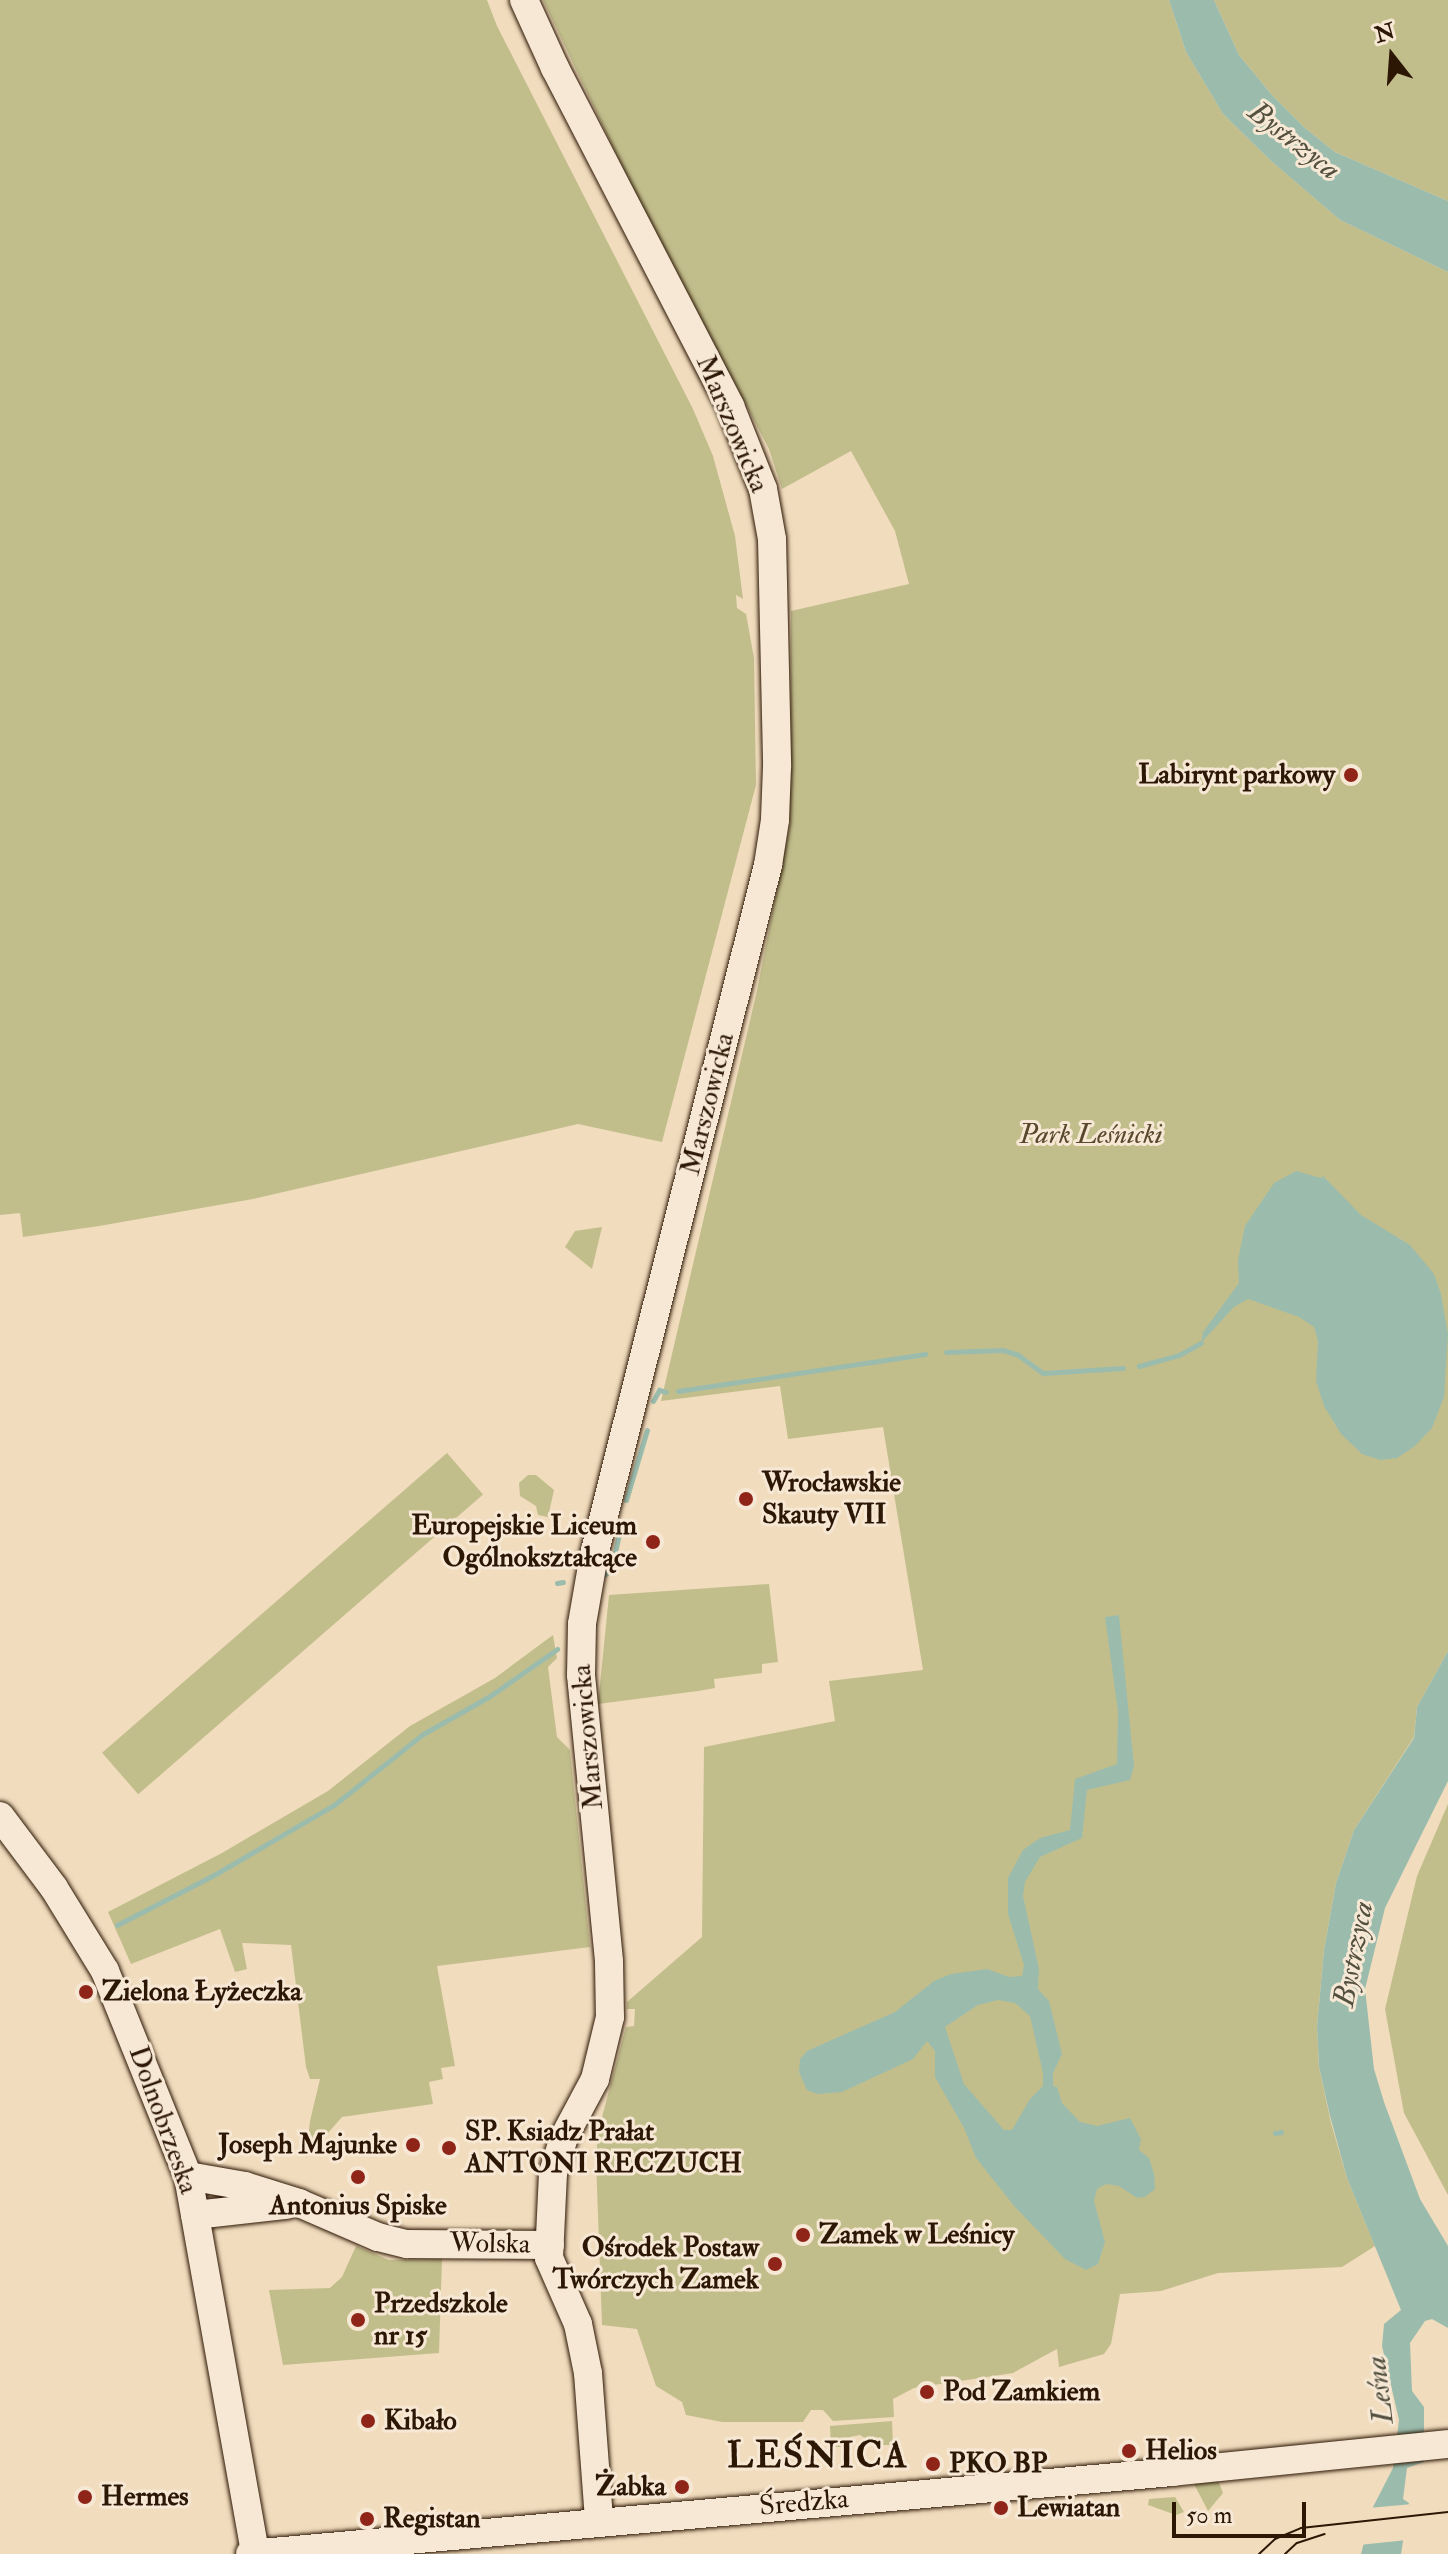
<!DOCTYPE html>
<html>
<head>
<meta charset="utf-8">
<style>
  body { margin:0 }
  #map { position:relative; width:1448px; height:2554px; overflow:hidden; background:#f1dcbd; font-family:"IM FELL Double Pica",serif }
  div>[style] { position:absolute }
  .green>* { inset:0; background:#c2be8c; transform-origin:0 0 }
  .water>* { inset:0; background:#9bbcad }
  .pier>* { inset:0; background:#f1dcbd }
  .stream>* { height:5px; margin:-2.5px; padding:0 2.5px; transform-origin:2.5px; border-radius:2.5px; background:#9bbcad }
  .roads { filter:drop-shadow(0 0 2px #2c1604) drop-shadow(0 0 2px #2c1604) }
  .secondary>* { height:28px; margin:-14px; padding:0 14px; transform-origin:14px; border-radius:14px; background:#f6e8d4 }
  .tram>* { height:2px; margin:-1px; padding:0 1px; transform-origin:1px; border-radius:1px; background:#2c1604 }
  .dots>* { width:22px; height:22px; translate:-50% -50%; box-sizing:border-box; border:4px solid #f6e8d4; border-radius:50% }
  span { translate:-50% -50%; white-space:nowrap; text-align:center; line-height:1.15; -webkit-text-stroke:6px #f6e8d4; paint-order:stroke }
  .street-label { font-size:28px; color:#2c1604 }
  .poi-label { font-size:28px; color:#2c1604; font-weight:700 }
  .right { translate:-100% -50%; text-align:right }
  .left { translate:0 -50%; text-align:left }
  .park-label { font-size:28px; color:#59482d; font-style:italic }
  .water-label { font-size:30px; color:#53503f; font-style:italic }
  .district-label { font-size:36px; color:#2c1604; font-weight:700; letter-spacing:2px }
  .north { position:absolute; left:1352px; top:16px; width:80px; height:80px; -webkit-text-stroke:6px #f6e8d4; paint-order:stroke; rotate:343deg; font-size:22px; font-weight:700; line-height:32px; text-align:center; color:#2c1604 }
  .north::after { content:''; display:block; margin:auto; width:28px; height:36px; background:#2c1604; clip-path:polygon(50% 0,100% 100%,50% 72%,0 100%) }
  .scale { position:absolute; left:1172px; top:2502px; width:134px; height:36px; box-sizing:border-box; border:4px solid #2c1604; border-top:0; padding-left:10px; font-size:24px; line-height:28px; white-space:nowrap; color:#2c1604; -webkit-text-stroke:6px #f6e8d4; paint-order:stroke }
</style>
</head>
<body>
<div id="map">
  <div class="green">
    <div style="clip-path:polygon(0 0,487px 0,497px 26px,693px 409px,713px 456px,735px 536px,743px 599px,736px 595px,737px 608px,746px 614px,754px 658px,756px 785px,662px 1142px,578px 1124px,253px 1199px,99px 1226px,23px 1237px,20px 1213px,0 1215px)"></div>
    <div style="clip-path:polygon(543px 0,1169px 0,1186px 52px,1223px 114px,1270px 160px,1340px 220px,1448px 272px,1448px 1651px,1417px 1707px,1414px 1737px,1354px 1830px,1336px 1883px,1324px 1950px,1317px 2026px,1319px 2067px,1331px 2123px,1347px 2178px,1375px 2246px,1342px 2267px,1218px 2273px,1161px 2291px,1120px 2294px,1111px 2344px,1104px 2354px,1059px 2367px,1057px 2349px,1013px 2373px,914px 2388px,893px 2399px,894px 2417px,833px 2421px,823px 2410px,811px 2410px,803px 2422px,722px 2422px,686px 2415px,682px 2402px,656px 2386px,637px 2329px,602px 2325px,596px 2160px,598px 2132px,626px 2027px,634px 2026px,635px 2009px,627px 2009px,627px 2002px,702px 1937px,704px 1747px,835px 1721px,829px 1681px,923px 1670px,883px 1427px,788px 1439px,780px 1386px,661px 1401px,756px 995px,790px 824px,791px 611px,909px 584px,895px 531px,851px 451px,782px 489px,769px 449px,632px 187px)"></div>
    <div style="clip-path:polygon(1214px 0,1448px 0,1448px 201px,1335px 152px,1305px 128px,1272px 95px,1239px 55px)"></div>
    <div style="clip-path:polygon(602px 1227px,592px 1269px,565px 1247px,575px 1231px)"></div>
    <div style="left:447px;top:1453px;width:55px;height:457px;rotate:49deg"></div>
    <div style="clip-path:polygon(528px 1475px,536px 1475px,554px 1490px,548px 1517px,538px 1515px,536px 1506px,520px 1496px,519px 1483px)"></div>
    <div style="clip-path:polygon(769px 1584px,778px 1662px,762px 1664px,762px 1673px,714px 1679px,715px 1688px,698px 1691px,598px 1704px,609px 1595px)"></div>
    <div style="clip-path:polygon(553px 1635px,557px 1658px,548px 1667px,557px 1737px,570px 1750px,590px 1947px,437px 1966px,455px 2066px,441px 2068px,443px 2079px,429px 2082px,433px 2104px,342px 2117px,306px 2158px,310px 2121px,320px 2079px,310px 2079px,306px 2067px,291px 1945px,242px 1943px,247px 1969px,235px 1972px,220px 1929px,131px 1964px,108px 1912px,222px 1853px,328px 1791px,410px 1726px,495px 1678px)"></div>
    <div style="clip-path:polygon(1448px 1804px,1448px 2195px,1404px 2113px,1385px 2009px,1417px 1876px)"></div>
    <div style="clip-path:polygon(356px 2246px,389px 2260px,442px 2259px,439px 2353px,283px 2365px,269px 2290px,330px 2288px,342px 2277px)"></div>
    <div style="clip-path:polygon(892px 2421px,893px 2445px,876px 2445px,860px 2435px,850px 2437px,842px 2447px,831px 2447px,830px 2426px)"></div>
    <div style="clip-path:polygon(1218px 2480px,1223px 2493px,1208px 2511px,1193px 2482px)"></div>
    <div style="clip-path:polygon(1175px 2497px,1184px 2512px,1176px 2515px,1148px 2505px,1149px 2499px)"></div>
  </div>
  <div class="water">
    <div style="clip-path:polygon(1169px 0,1214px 0,1239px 55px,1272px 95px,1305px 128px,1335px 152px,1448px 201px,1448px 272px,1340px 220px,1270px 160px,1223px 114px,1186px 52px)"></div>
    <div style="clip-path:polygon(1296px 1171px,1321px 1178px,1323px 1176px,1361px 1215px,1410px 1245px,1434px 1274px,1441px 1294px,1448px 1334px,1444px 1397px,1432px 1428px,1415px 1446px,1397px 1458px,1380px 1460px,1362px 1454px,1341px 1434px,1324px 1406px,1316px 1381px,1318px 1341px,1314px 1327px,1299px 1317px,1248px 1299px,1234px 1307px,1201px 1343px,1203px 1332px,1239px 1283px,1238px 1260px,1245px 1226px,1274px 1183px)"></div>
    <div style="clip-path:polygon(evenodd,1119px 1615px,1134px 1766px,1130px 1780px,1087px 1790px,1082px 1838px,1040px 1857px,1025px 1882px,1023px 1896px,1039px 1969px,1038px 1989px,1049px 2001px,1062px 2054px,1053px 2073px,1053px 2086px,1057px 2087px,1062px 2103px,1080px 2122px,1097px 2126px,1130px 2118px,1141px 2139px,1139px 2150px,1149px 2158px,1154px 2174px,1155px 2189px,1145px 2197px,1137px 2198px,1119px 2186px,1106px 2184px,1097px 2189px,1094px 2201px,1105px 2242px,1098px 2264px,1086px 2270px,1065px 2259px,1015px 2207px,976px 2158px,964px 2128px,935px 2077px,935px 2051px,927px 2041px,913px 2059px,842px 2092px,817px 2094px,807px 2090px,799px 2072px,800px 2059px,807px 2051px,895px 2012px,934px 1981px,951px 1974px,987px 1969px,1009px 1977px,1022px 1976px,1024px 1965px,1008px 1914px,1008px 1878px,1023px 1850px,1040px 1838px,1070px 1830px,1075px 1779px,1117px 1764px,1118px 1711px,1105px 1617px,1119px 1615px,998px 2000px,1015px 2003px,1030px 2016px,1043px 2073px,1043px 2086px,1030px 2099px,1012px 2130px,1004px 2130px,964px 2084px,945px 2027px,978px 2005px,998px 2000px)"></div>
    <div style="clip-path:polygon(1448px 1651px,1448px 1781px,1385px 1908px,1365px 1989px,1374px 2069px,1384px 2102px,1420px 2199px,1448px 2246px,1448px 2328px,1432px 2319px,1425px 2321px,1410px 2343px,1412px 2391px,1424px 2407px,1424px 2462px,1407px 2468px,1403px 2499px,1409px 2503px,1401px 2554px,1361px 2554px,1373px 2507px,1393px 2468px,1399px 2420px,1382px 2346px,1384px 2324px,1401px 2310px,1347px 2178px,1330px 2116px,1319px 2067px,1317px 2026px,1324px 1950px,1336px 1883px,1354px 1830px,1414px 1738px,1417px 1707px)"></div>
  </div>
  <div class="pier">
    <div style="clip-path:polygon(1413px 2504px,1407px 2540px,1359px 2545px,1368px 2508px)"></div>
  </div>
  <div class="stream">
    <div style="left:946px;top:1352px;width:57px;rotate:-2deg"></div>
    <div style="left:1003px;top:1350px;width:16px;rotate:18deg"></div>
    <div style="left:1018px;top:1355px;width:31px;rotate:36deg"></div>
    <div style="left:1043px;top:1373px;width:80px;rotate:-3.6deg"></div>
    <div style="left:1139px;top:1366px;width:41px;rotate:-15.4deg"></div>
    <div style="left:1179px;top:1355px;width:25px;rotate:-29deg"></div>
    <div style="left:678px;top:1391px;width:250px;rotate:-8.5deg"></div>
    <div style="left:653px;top:1401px;width:13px;rotate:-61deg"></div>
    <div style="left:659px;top:1390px;width:7px;rotate:16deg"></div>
    <div style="left:626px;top:1500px;width:73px;rotate:-73.3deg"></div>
    <div style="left:601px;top:1577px;width:12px;rotate:-35deg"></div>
    <div style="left:611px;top:1570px;width:46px;rotate:-77.5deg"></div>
    <div style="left:557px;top:1583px;width:6px;rotate:-9deg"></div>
    <div style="left:117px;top:1925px;width:109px;rotate:-27.3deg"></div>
    <div style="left:214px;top:1875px;width:139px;rotate:-30.3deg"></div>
    <div style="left:334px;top:1805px;width:114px;rotate:-38.6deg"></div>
    <div style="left:423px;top:1734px;width:77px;rotate:-29.6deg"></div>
    <div style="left:490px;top:1696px;width:82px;rotate:-35deg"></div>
    <div style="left:1275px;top:2133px;width:6px;rotate:-9deg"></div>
  </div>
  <div class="roads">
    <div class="secondary">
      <div style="left:524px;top:0;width:75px;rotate:65.5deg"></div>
      <div style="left:555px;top:68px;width:381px;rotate:62.6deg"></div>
      <div style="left:730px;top:406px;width:89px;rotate:68.3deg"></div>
      <div style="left:763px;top:489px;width:51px;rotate:79.8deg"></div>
      <div style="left:772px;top:539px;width:228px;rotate:88.7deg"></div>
      <div style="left:777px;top:767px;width:53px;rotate:92.2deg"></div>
      <div style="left:775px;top:820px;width:46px;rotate:98.8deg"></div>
      <div style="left:768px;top:865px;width:712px;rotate:104.15deg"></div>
      <div style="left:594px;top:1555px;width:70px;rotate:99.9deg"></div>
      <div style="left:582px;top:1624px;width:51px;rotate:91.1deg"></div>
      <div style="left:581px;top:1675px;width:288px;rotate:84.4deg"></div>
      <div style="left:609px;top:1962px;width:55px;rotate:89deg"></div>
      <div style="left:610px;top:2017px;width:64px;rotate:103.6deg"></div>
      <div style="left:595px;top:2079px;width:66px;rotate:118.1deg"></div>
      <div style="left:564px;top:2137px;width:38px;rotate:107deg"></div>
      <div style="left:553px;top:2173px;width:85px;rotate:92.7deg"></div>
      <div style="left:549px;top:2258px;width:72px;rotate:66.3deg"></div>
      <div style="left:578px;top:2324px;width:50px;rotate:78.5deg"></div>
      <div style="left:588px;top:2373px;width:148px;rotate:85.7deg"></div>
      <div style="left:0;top:1816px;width:90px;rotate:53.1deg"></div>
      <div style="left:54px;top:1888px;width:97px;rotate:58.4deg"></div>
      <div style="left:105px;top:1971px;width:221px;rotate:68deg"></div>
      <div style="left:188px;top:2176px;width:383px;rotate:79.9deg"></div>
      <div style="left:188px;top:2176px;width:58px;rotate:10deg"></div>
      <div style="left:245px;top:2186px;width:57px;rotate:17.5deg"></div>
      <div style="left:299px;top:2203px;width:86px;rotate:23.3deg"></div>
      <div style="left:378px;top:2237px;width:30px;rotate:14deg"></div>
      <div style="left:407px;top:2244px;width:143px;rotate:0.4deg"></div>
      <div style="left:195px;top:2215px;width:92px;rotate:-6.3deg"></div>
      <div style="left:250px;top:2554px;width:926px;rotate:-5.08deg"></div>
      <div style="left:1172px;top:2472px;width:277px;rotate:-5.8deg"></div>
    </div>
  </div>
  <div class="tram">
    <div style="left:1259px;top:2554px;width:22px;rotate:-43deg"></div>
    <div style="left:1275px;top:2539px;width:28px;rotate:-23deg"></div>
    <div style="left:1301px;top:2528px;width:148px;rotate:-6.2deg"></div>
    <div style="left:1285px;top:2554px;width:16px;rotate:-43deg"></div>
    <div style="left:1297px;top:2543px;width:29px;rotate:-18deg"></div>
  </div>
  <div class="dots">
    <div style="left:1351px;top:775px;background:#8f2418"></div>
    <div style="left:746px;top:1499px;background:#8f2418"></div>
    <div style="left:653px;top:1542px;background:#8f2418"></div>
    <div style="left:86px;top:1992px;background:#8f2418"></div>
    <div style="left:413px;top:2145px;background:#8f2418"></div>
    <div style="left:449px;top:2148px;background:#8f2418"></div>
    <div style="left:358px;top:2177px;background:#8f2418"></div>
    <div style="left:803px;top:2235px;background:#8f2418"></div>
    <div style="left:775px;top:2264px;background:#8f2418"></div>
    <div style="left:358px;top:2320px;background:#8f2418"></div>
    <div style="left:927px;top:2392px;background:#8f2418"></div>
    <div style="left:368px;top:2421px;background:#8f2418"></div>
    <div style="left:1129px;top:2451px;background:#8f2418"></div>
    <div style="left:933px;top:2464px;background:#8f2418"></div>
    <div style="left:682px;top:2487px;background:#8f2418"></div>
    <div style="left:85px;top:2497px;background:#8f2418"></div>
    <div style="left:1001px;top:2508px;background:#8f2418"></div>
    <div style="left:367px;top:2519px;background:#8f2418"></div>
  </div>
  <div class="street-label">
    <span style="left:732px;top:424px;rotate:67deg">Marszowicka</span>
    <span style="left:708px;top:1104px;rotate:-76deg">Marszowicka</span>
    <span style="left:588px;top:1737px;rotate:-95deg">Marszowicka</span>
    <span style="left:163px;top:2120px;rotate:70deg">Dolnobrzeska</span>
    <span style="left:490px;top:2244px;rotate:1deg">Wolska</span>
    <span style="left:804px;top:2503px;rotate:-5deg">Średzka</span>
  </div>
  <div class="poi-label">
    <span class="right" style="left:1335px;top:775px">Labirynt parkowy</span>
    <span class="left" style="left:762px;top:1499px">Wrocławskie<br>Skauty VII</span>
    <span class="right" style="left:637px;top:1542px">Europejskie Liceum<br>Ogólnokształcące</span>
    <span class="left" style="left:102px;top:1992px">Zielona Łyżeczka</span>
    <span class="left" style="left:465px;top:2148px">SP. Ksiadz Prałat<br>ANTONI RECZUCH</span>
    <span class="right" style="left:397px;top:2145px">Joseph Majunke</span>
    <span style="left:358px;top:2206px">Antonius Spiske</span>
    <span class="left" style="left:819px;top:2235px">Zamek w Leśnicy</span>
    <span class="right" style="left:759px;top:2264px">Ośrodek Postaw<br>Twórczych Zamek</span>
    <span class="left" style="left:374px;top:2320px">Przedszkole<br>nr 15</span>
    <span class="left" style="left:943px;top:2392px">Pod Zamkiem</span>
    <span class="left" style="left:384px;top:2421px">Kibało</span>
    <span class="left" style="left:1145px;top:2451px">Helios</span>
    <span class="left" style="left:949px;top:2464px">PKO BP</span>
    <span class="right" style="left:666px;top:2487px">Żabka</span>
    <span class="left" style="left:101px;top:2497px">Hermes</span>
    <span class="left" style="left:1017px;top:2508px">Lewiatan</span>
    <span class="left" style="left:383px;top:2519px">Registan</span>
  </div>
  <div class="park-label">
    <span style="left:1091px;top:1135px">Park Leśnicki</span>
  </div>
  <div class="water-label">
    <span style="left:1294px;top:141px;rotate:38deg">Bystrzyca</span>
    <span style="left:1354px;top:1954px;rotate:-79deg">Bystrzyca</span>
    <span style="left:1380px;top:2390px;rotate:-97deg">Leśna</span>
  </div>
  <div class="district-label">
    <span style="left:818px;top:2456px">LEŚNICA</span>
  </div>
  <div class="north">N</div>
  <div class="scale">50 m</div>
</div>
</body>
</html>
